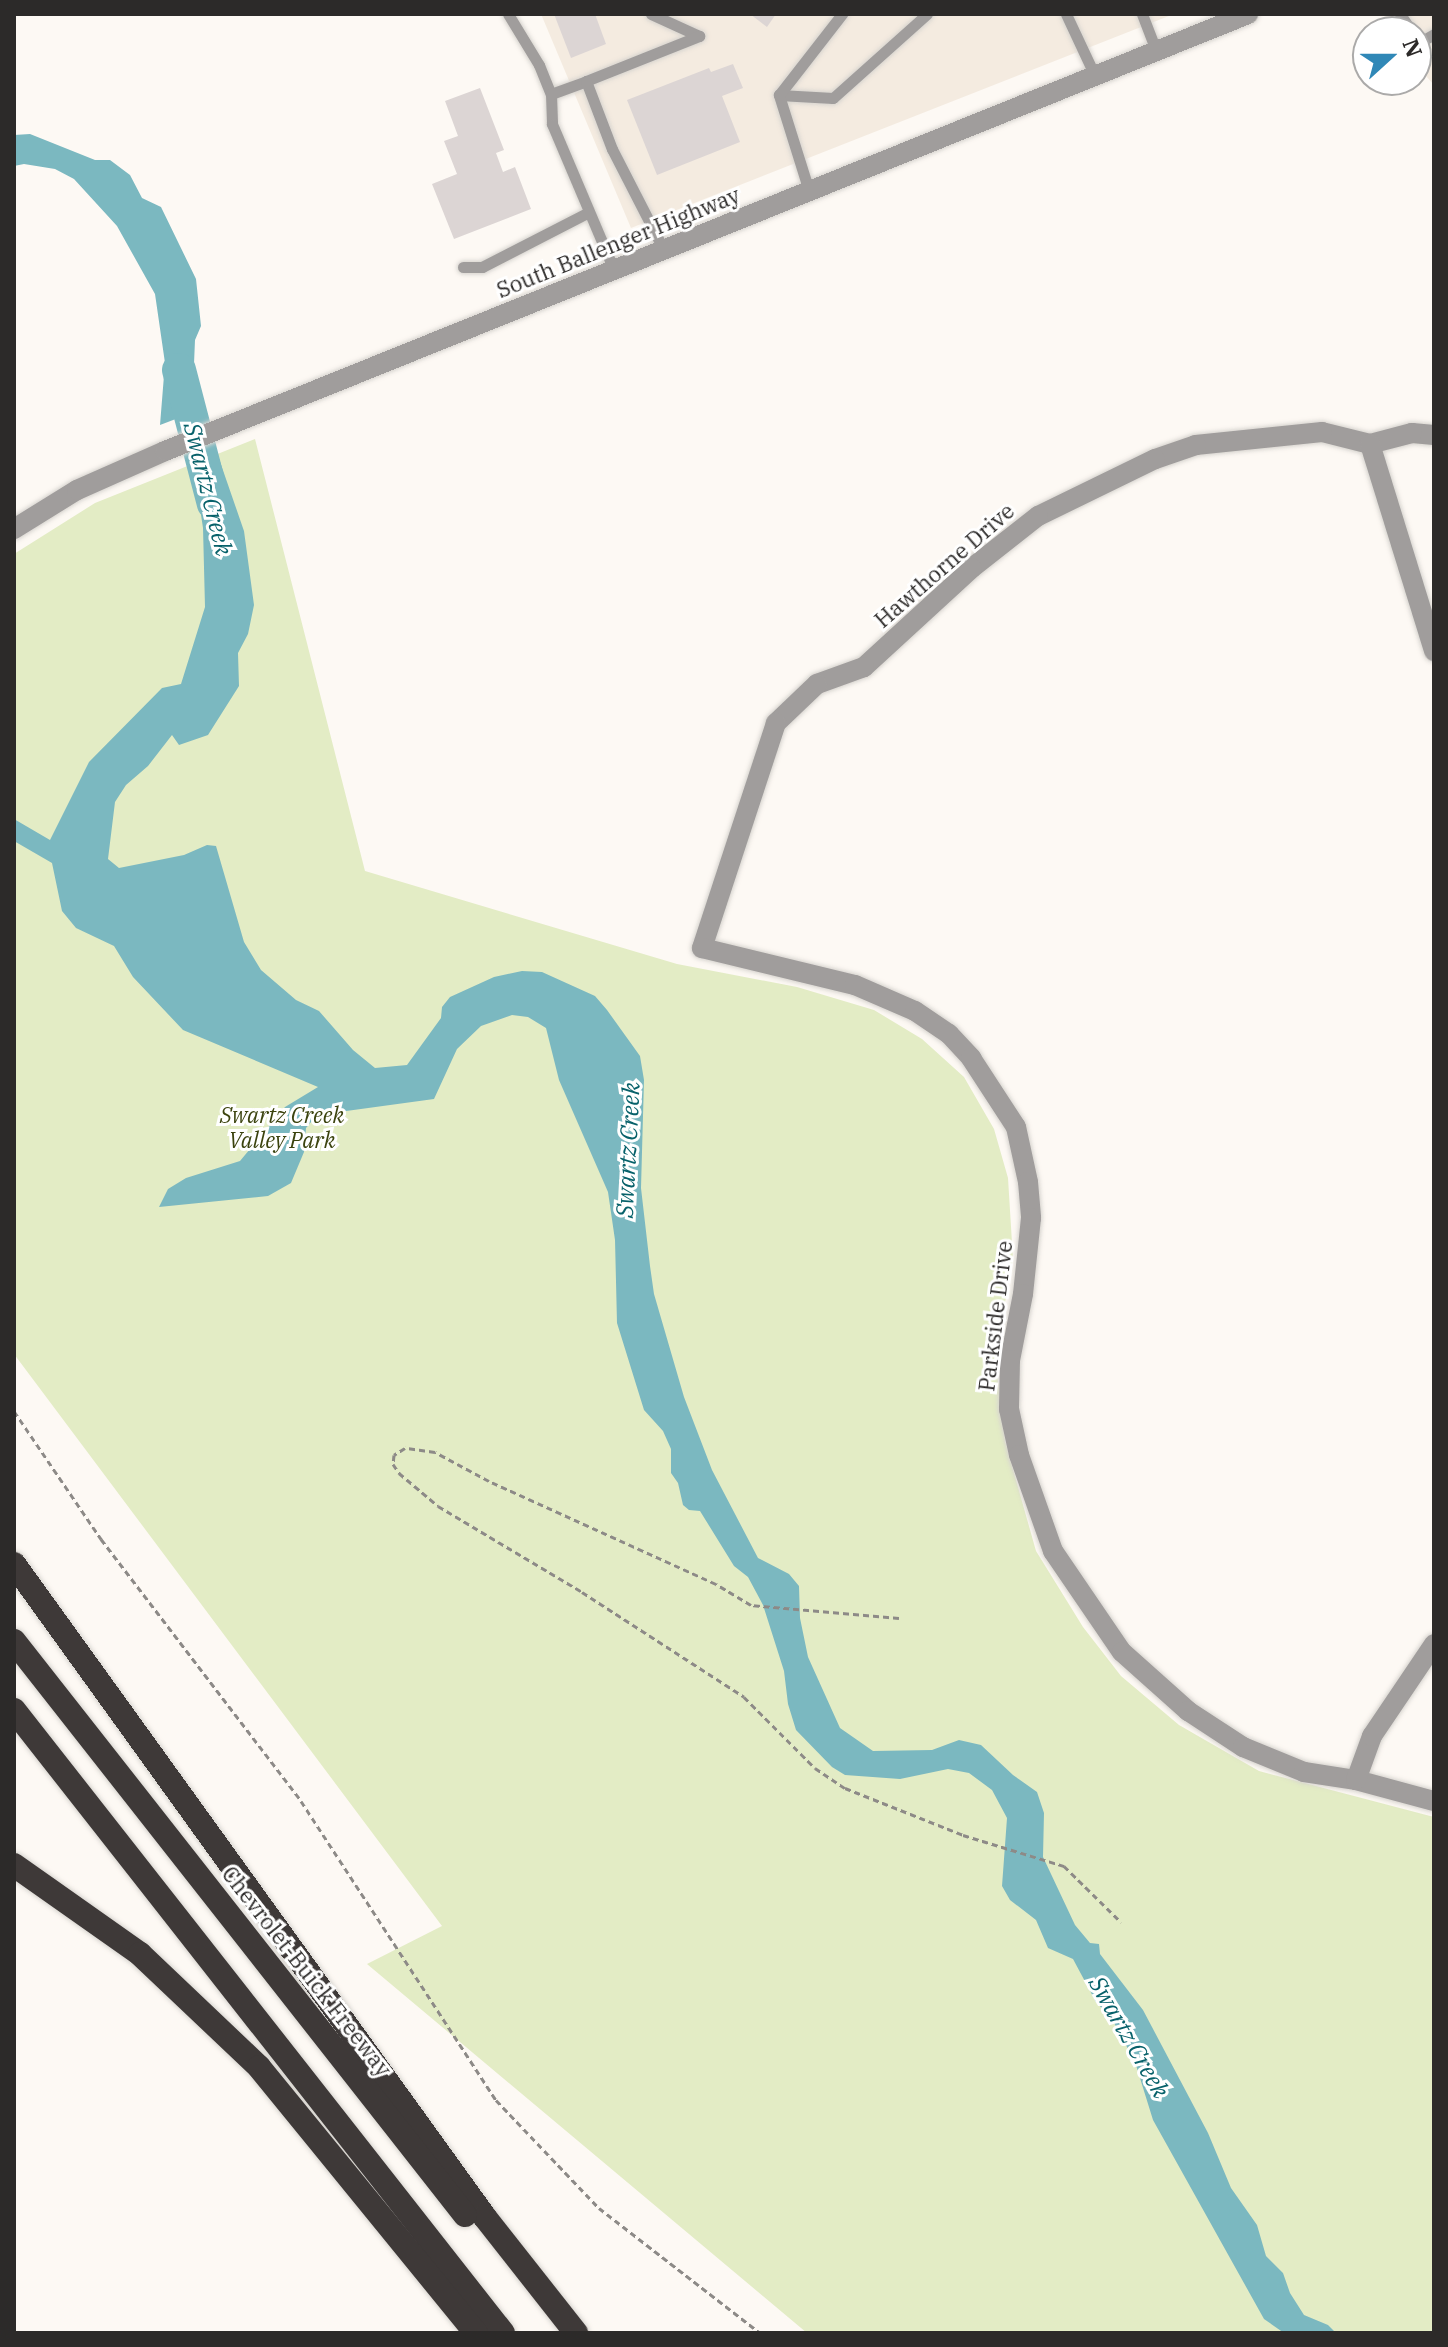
<!DOCTYPE html>
<html>
<head>
<meta charset="utf-8">
<style>
  body { margin:0 }
  #map { position:relative; width:1448px; height:2347px; overflow:hidden; background:#fdf9f4; font-family:"IBM Plex Serif",serif }
  div>[style] { position:absolute }
  .built>* { inset:0; background:#f4ebe0 }
  .green>* { inset:0; background:#e3ecc5 }
  .water>* { inset:0; background:#7bb8c0 }
  .river>* { height:34px; margin:-17px; padding:0 17px; transform-origin:17px; border-radius:17px; background:#7bb8c0 }
  .building>* { inset:0; background:#dcd5d4 }
  .path>* { height:3px; margin-top:-1.5px; transform-origin:0; background:repeating-linear-gradient(90deg,#8d8a87 0 6px,transparent 0 10px) }
  .roads { filter:drop-shadow(0 0 2px #d7d4cf) drop-shadow(0 0 2px #d7d4cf) }
  .service>* { height:11px; margin:-5.5px; padding:0 5.5px; transform-origin:5.5px; border-radius:5.5px; background:#a09d9c }
  .minor>* { height:20px; margin:-10px; padding:0 10px; transform-origin:10px; border-radius:10px; background:#a09d9c }
  .tertiary>* { height:20px; margin:-10px; padding:0 10px; transform-origin:10px; border-radius:10px; background:#a09d9c }
  .motorway>* { height:24px; margin:-12px; padding:0 12px; transform-origin:12px; border-radius:12px; background:#3e3938 }
  span { translate:-50% -50%; white-space:nowrap; text-align:center; line-height:1.15; -webkit-text-stroke:6px #fff; paint-order:stroke }
  .street-label { font-size:22px; color:#2c2a29 }
  .park-label { font-size:22px; color:#3b430e; font-style:italic }
  .water-label { font-size:24px; color:#07616a; font-style:italic }
  .frame { position:absolute; inset:0; border:16px solid #2c2a29; pointer-events:none }
  .north { position:absolute; left:1352px; top:16px; width:80px; height:80px; box-sizing:border-box; background:#fff; border:2px solid #abaaa9; border-radius:50%; rotate:69deg; font-size:22px; font-weight:700; line-height:32px; text-align:center; color:#2c2a29 }
  .north::after { content:''; display:block; margin:auto; width:28px; height:36px; background:#3088b7; clip-path:polygon(50% 0,100% 100%,50% 72%,0 100%) }
</style>
</head>
<body>
<div id="map">
  <div class="built">
    <div style="clip-path:polygon(541px 14px,1174px 14px,631px 228px)"></div>
    <div style="clip-path:polygon(1391px 14px,1434px 14px,1434px 85px,1416px 65px,1416px 32px,1385px 32px,1375px 21px)"></div>
  </div>
  <div class="green">
    <div style="clip-path:polygon(255px 439px,365px 871px,677px 964px,797px 987px,874px 1010px,922px 1039px,964px 1077px,994px 1129px,1008px 1178px,1013px 1259px,995px 1357px,1005px 1441px,1036px 1551px,1083px 1627px,1121px 1676px,1179px 1725px,1259px 1771px,1434px 1817px,1434px 2333px,807px 2333px,367px 1964px,442px 1926px,14px 1354px,14px 554px,95px 503px)"></div>
  </div>
  <div class="water">
    <div style="clip-path:polygon(30px 134px,95px 160px,110px 160px,130px 175px,142px 198px,161px 207px,196px 279px,201px 326px,195px 340px,194px 364px,202px 409px,160px 425px,165px 363px,155px 294px,117px 226px,74px 179px,55px 169px,24px 164px,14px 166px,14px 135px)"></div>
    <div style="clip-path:polygon(217px 453px,244px 531px,254px 605px,248px 634px,238px 653px,239px 686px,208px 735px,179px 745px,172px 735px,148px 766px,126px 785px,115px 802px,108px 859px,119px 868px,184px 855px,207px 845px,216px 846px,244px 942px,261px 970px,296px 1000px,319px 1011px,353px 1050px,375px 1068px,407px 1065px,441px 1018px,442px 1007px,450px 997px,494px 977px,522px 971px,542px 972px,595px 996px,607px 1010px,640px 1056px,644px 1080px,641px 1188px,650px 1266px,654px 1294px,684px 1397px,712px 1470px,758px 1558px,789px 1574px,799px 1586px,800px 1618px,808px 1657px,840px 1728px,873px 1751px,932px 1750px,959px 1740px,981px 1745px,1013px 1775px,1037px 1792px,1044px 1813px,1043px 1857px,1075px 1925px,1090px 1943px,1099px 1944px,1100px 1954px,1143px 2010px,1208px 2133px,1231px 2188px,1257px 2225px,1266px 2256px,1283px 2273px,1290px 2293px,1304px 2315px,1328px 2325px,1336px 2333px,1284px 2333px,1264px 2319px,1153px 2120px,1135px 2062px,1112px 2019px,1096px 2002px,1073px 1959px,1048px 1948px,1036px 1920px,1010px 1900px,1002px 1886px,1007px 1818px,992px 1790px,969px 1773px,948px 1769px,900px 1779px,845px 1775px,832px 1767px,796px 1730px,788px 1704px,784px 1671px,763px 1605px,748px 1577px,734px 1566px,700px 1511px,689px 1510px,683px 1505px,678px 1483px,671px 1473px,671px 1449px,663px 1431px,644px 1410px,617px 1323px,615px 1240px,608px 1192px,559px 1080px,546px 1028px,528px 1017px,512px 1015px,481px 1026px,457px 1049px,434px 1099px,317px 1115px,306px 1128px,304px 1152px,291px 1183px,268px 1196px,159px 1207px,168px 1189px,186px 1178px,240px 1161px,285px 1107px,318px 1087px,183px 1030px,133px 977px,114px 946px,76px 928px,62px 911px,52px 863px,14px 841px,14px 819px,50px 840px,89px 762px,162px 688px,181px 684px,205px 607px,203px 528px,198px 495px,187px 464px)"></div>
  </div>
  <div class="river">
    <div style="left:179px;top:370px;width:138px;rotate:75.4deg"></div>
  </div>
  <div class="building">
    <div style="clip-path:polygon(554px 14px,595px 14px,606px 44px,571px 58px)"></div>
    <div style="clip-path:polygon(750px 14px,776px 14px,767px 27px)"></div>
    <div style="clip-path:polygon(733px 64px,743px 88px,722px 96px,740px 142px,657px 175px,627px 100px,709px 68px,711px 72px)"></div>
    <div style="clip-path:polygon(480px 88px,504px 150px,496px 153px,503px 172px,515px 167px,531px 209px,454px 239px,432px 184px,457px 174px,444px 141px,458px 136px,445px 101px)"></div>
  </div>
  <div class="path">
    <div style="left:14px;top:1411px;width:155px;rotate:55.8deg"></div>
    <div style="left:101px;top:1539px;width:330px;rotate:52.6deg"></div>
    <div style="left:301px;top:1801px;width:357px;rotate:56.9deg"></div>
    <div style="left:496px;top:2100px;width:149px;rotate:46.4deg"></div>
    <div style="left:599px;top:2208px;width:204px;rotate:37.8deg"></div>
    <div style="left:899px;top:1618px;width:149px;rotate:-175deg"></div>
    <div style="left:751px;top:1605px;width:41px;rotate:-149deg"></div>
    <div style="left:716px;top:1584px;width:249px;rotate:-155.6deg"></div>
    <div style="left:489px;top:1481px;width:61px;rotate:-151.8deg"></div>
    <div style="left:435px;top:1452px;width:30px;rotate:-172deg"></div>
    <div style="left:405px;top:1448px;width:13px;rotate:148deg"></div>
    <div style="left:394px;top:1455px;width:9px;rotate:96deg"></div>
    <div style="left:393px;top:1464px;width:11px;rotate:56deg"></div>
    <div style="left:399px;top:1473px;width:51px;rotate:40.2deg"></div>
    <div style="left:438px;top:1506px;width:168px;rotate:30.8deg"></div>
    <div style="left:582px;top:1592px;width:193px;rotate:32.9deg"></div>
    <div style="left:744px;top:1697px;width:100px;rotate:45deg"></div>
    <div style="left:815px;top:1768px;width:36px;rotate:34deg"></div>
    <div style="left:845px;top:1788px;width:127px;rotate:21.7deg"></div>
    <div style="left:963px;top:1835px;width:106px;rotate:17.1deg"></div>
    <div style="left:1064px;top:1866px;width:80px;rotate:44.5deg"></div>
  </div>
  <div class="roads">
    <div class="service">
      <div style="left:508px;top:14px;width:60px;rotate:58.7deg"></div>
      <div style="left:539px;top:65px;width:31px;rotate:68deg"></div>
      <div style="left:551px;top:94px;width:30px;rotate:88deg"></div>
      <div style="left:552px;top:124px;width:159px;rotate:67deg"></div>
      <div style="left:651px;top:14px;width:53px;rotate:24.6deg"></div>
      <div style="left:1066px;top:14px;width:68px;rotate:64.9deg"></div>
      <div style="left:1142px;top:14px;width:40px;rotate:69deg"></div>
      <div style="left:1400px;top:14px;width:22px;rotate:56deg"></div>
      <div style="left:1416px;top:38px;width:7px;rotate:27deg"></div>
      <div style="left:1422px;top:41px;width:14px;rotate:-30deg"></div>
      <div style="left:586px;top:81px;width:122px;rotate:-21.7deg"></div>
      <div style="left:551px;top:94px;width:37px;rotate:-20deg"></div>
      <div style="left:586px;top:81px;width:73px;rotate:69.1deg"></div>
      <div style="left:612px;top:149px;width:114px;rotate:62.8deg"></div>
      <div style="left:779px;top:95px;width:54px;rotate:3.2deg"></div>
      <div style="left:833px;top:98px;width:126px;rotate:-41.8deg"></div>
      <div style="left:809px;top:191px;width:101px;rotate:-107.4deg"></div>
      <div style="left:779px;top:95px;width:103px;rotate:-52.1deg"></div>
      <div style="left:463px;top:267px;width:19px"></div>
      <div style="left:482px;top:267px;width:120px;rotate:-27.2deg"></div>
    </div>
    <div class="minor">
      <div style="left:1434px;top:435px;width:22px;rotate:-175deg"></div>
      <div style="left:1412px;top:433px;width:43px;rotate:165.3deg"></div>
      <div style="left:1370px;top:444px;width:49px;rotate:-166deg"></div>
      <div style="left:1322px;top:432px;width:127px;rotate:174.1deg"></div>
      <div style="left:1196px;top:445px;width:43px;rotate:161.1deg"></div>
      <div style="left:1155px;top:459px;width:130px;rotate:154deg"></div>
      <div style="left:1038px;top:516px;width:84px;rotate:141.8deg"></div>
      <div style="left:972px;top:568px;width:147px;rotate:137.5deg"></div>
      <div style="left:864px;top:667px;width:50px;rotate:160.1deg"></div>
      <div style="left:817px;top:684px;width:57px;rotate:136.4deg"></div>
      <div style="left:776px;top:723px;width:237px;rotate:108.2deg"></div>
      <div style="left:702px;top:948px;width:157px;rotate:13.6deg"></div>
      <div style="left:855px;top:985px;width:65px;rotate:23.4deg"></div>
      <div style="left:915px;top:1011px;width:41px;rotate:34.1deg"></div>
      <div style="left:949px;top:1034px;width:33px;rotate:47deg"></div>
      <div style="left:971px;top:1058px;width:82px;rotate:56.9deg"></div>
      <div style="left:1016px;top:1127px;width:56px;rotate:77.7deg"></div>
      <div style="left:1028px;top:1182px;width:36px;rotate:85deg"></div>
      <div style="left:1031px;top:1218px;width:76px;rotate:96deg"></div>
      <div style="left:1023px;top:1294px;width:67px;rotate:101.1deg"></div>
      <div style="left:1010px;top:1360px;width:49px;rotate:91.2deg"></div>
      <div style="left:1009px;top:1409px;width:47px;rotate:77.7deg"></div>
      <div style="left:1019px;top:1455px;width:102px;rotate:70.5deg"></div>
      <div style="left:1053px;top:1551px;width:122px;rotate:55.7deg"></div>
      <div style="left:1122px;top:1652px;width:89px;rotate:41.8deg"></div>
      <div style="left:1188px;top:1711px;width:66px;rotate:33.2deg"></div>
      <div style="left:1243px;top:1747px;width:66px;rotate:22.3deg"></div>
      <div style="left:1304px;top:1772px;width:53px;rotate:8.7deg"></div>
      <div style="left:1356px;top:1780px;width:81px;rotate:15.1deg"></div>
      <div style="left:1370px;top:444px;width:217px;rotate:72.8deg"></div>
      <div style="left:1356px;top:1780px;width:47px;rotate:-70deg"></div>
      <div style="left:1372px;top:1736px;width:111px;rotate:-56deg"></div>
    </div>
    <div class="tertiary">
      <div style="left:14px;top:529px;width:74px;rotate:-31.8deg"></div>
      <div style="left:77px;top:490px;width:96px;rotate:-23.9deg"></div>
      <div style="left:165px;top:451px;width:1168px;rotate:-21.97deg"></div>
    </div>
    <div class="motorway">
      <div style="left:14px;top:1564px;width:804px;rotate:54.21deg"></div>
      <div style="left:484px;top:2216px;width:149px;rotate:51.8deg"></div>
      <div style="left:14px;top:1641px;width:730px;rotate:51.84deg"></div>
      <div style="left:14px;top:1710px;width:792px;rotate:51.87deg"></div>
      <div style="left:14px;top:1865px;width:154px;rotate:35.2deg"></div>
      <div style="left:140px;top:1954px;width:164px;rotate:43.5deg"></div>
      <div style="left:259px;top:2067px;width:343px;rotate:50.8deg"></div>
    </div>
  </div>
  <div class="street-label">
    <span style="left:618px;top:242px;rotate:-22deg">South Ballenger Highway</span>
    <span style="left:944px;top:565px;rotate:-41deg">Hawthorne Drive</span>
    <span style="left:995px;top:1316px;rotate:-83deg">Parkside Drive</span>
    <span style="left:307px;top:1971px;rotate:52deg">Chevrolet-Buick Freeway</span>
  </div>
  <div class="park-label">
    <span style="left:282px;top:1127px">Swartz Creek<br>Valley Park</span>
  </div>
  <div class="water-label">
    <span style="left:208px;top:489px;rotate:76deg">Swartz Creek</span>
    <span style="left:628px;top:1150px;rotate:-87deg">Swartz Creek</span>
    <span style="left:1129px;top:2037px;rotate:60deg">Swartz Creek</span>
  </div>
  <div class="frame"></div>
  <div class="north">N</div>
</div>
</body>
</html>
